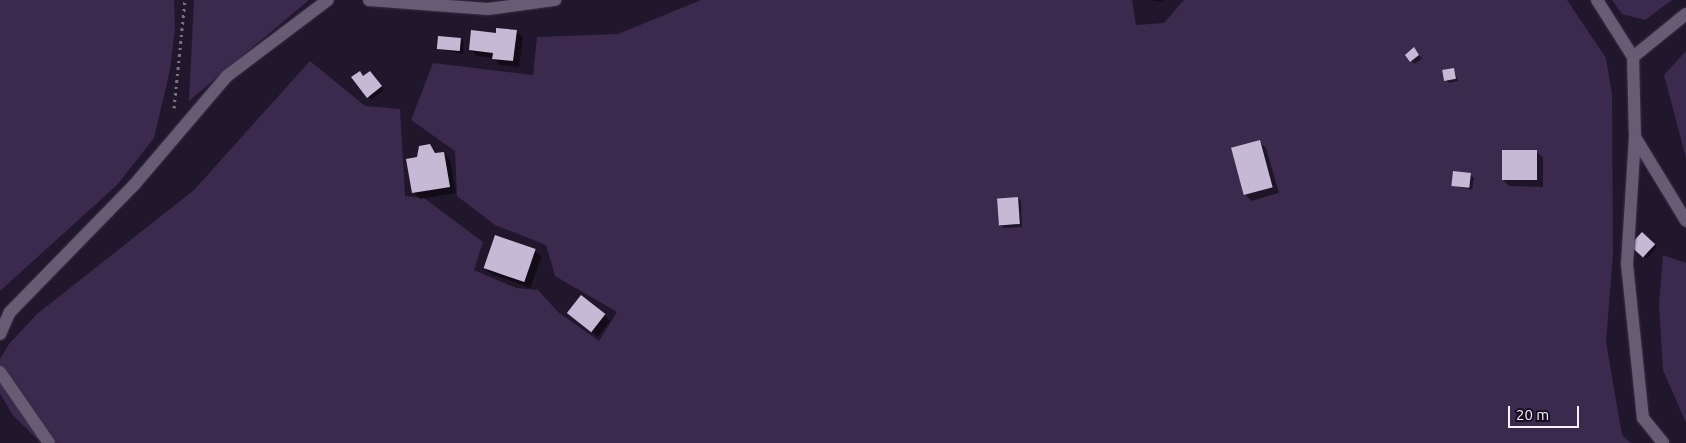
<!DOCTYPE html>
<html>
<head>
<meta charset="utf-8">
<style>
  body { margin:0 }
  #map { position:relative; width:1686px; height:443px; overflow:hidden; background:#21172c; font-family:Ubuntu,sans-serif }
  div>[style] { position:absolute }
  .green>* { inset:0; background:#3b294e }
  .shadow>* { inset:0; background:#0007 }
  .building>* { inset:0; background:#c6b9d5; transform-origin:0 0 }
  .path>* { height:3px; margin-top:-1.5px; transform-origin:0; background:repeating-linear-gradient(90deg,#7a7283 0 2.5px,transparent 0 6.5px) }
  .roads { filter:drop-shadow(0 0 1px #3b3145) drop-shadow(0 0 1px #3b3145) }
  .minor>* { height:12px; margin:-6px; padding:0 6px; transform-origin:6px; border-radius:6px; background:#685c75 }
  span { translate:-50% -50%; white-space:nowrap; text-align:center; line-height:1.15; -webkit-text-stroke:5px #180e22; paint-order:stroke }
  .scale { position:absolute; left:1508px; top:406px; width:71px; height:22px; box-sizing:border-box; border:2px solid #f7f1fd; border-top:0; padding-left:6px; font-size:15px; line-height:18px; white-space:nowrap; color:#f7f1fd; -webkit-text-stroke:4px #180e22; paint-order:stroke }
</style>
</head>
<body>
<div id="map">
  <div class="green">
    <div style="clip-path:polygon(0 0,174px 0,175px 28px,170px 70px,154px 138px,117px 185px,0 291px)"></div>
    <div style="clip-path:polygon(194px 0,309px 0,189px 101px)"></div>
    <div style="clip-path:polygon(evenodd,701px 0,1132px 0,1136px 25px,1164px 23px,1184px 0,1567px 0,1606px 58px,1612px 94px,1613px 254px,1606px 342px,1622px 435px,1631px 443px,41px 443px,12px 414px,0 393px,0 359px,9px 344px,37px 314px,194px 190px,310px 61px,365px 106px,400px 109px,405px 196px,424px 198px,483px 242px,474px 270px,516px 288px,538px 290px,558px 312px,599px 341px,617px 312px,555px 276px,546px 245px,495px 225px,457px 196px,455px 151px,411px 120px,433px 63px,533px 75px,537px 37px,618px 34px,701px 0,1260px 140px,1273px 187px,1244px 195px,1231px 148px,1260px 140px,701px 0,1502px 150px,1537px 150px,1537px 180px,1502px 180px,1502px 150px,701px 0,1018px 197px,1020px 224px,999px 226px,997px 198px,1018px 197px)"></div>
    <div style="clip-path:polygon(1612px 0,1672px 0,1645px 20px,1622px 14px)"></div>
    <div style="clip-path:polygon(1686px 51px,1686px 158px,1664px 75px)"></div>
    <div style="clip-path:polygon(1663px 255px,1686px 263px,1686px 423px,1663px 370px,1659px 305px)"></div>
  </div>
  <div class="shadow">
    <div style="clip-path:polygon(1147px 0,1163px 0,1163px 2px)"></div>
    <div style="clip-path:polygon(516px 31px,523px 37px,519px 67px,500px 65px,493px 58px,477px 56px,470px 49px)"></div>
    <div style="clip-path:polygon(460px 39px,464px 42px,463px 54px,438px 49px)"></div>
    <div style="clip-path:polygon(1417px 52px,1422px 59px,1414px 64px,1407px 55px)"></div>
    <div style="clip-path:polygon(1454px 70px,1458px 81px,1449px 83px,1446px 80px)"></div>
    <div style="clip-path:polygon(373px 75px,384px 90px,371px 100px,364px 78px)"></div>
    <div style="clip-path:polygon(1259px 141px,1266px 148px,1279px 193px,1251px 201px,1245px 194px)"></div>
    <div style="clip-path:polygon(430px 145px,438px 154px,443px 153px,450px 160px,456px 193px,420px 199px,414px 193px,418px 158px)"></div>
    <div style="clip-path:polygon(1537px 152px,1543px 158px,1543px 187px,1509px 186px,1503px 180px)"></div>
    <div style="clip-path:polygon(1470px 175px,1474px 178px,1472px 190px,1452px 185px)"></div>
    <div style="clip-path:polygon(1018px 198px,1021px 201px,1022px 227px,1004px 228px,1000px 225px)"></div>
    <div style="clip-path:polygon(1654px 244px,1657px 247px,1647px 259px,1632px 245px)"></div>
    <div style="clip-path:polygon(535px 251px,542px 257px,530px 288px,491px 274px,485px 268px)"></div>
    <div style="clip-path:polygon(568px 313px,604px 315px,610px 321px,598px 337px)"></div>
  </div>
  <div class="building">
    <div style="clip-path:polygon(496px 28px,517px 30px,513px 61px,492px 59px,493px 53px,469px 50px,471px 30px,496px 33px)"></div>
    <div style="left:438px;top:36px;width:23px;height:13px;rotate:5deg"></div>
    <div style="clip-path:polygon(1414px 47px,1419px 55px,1410px 62px,1405px 55px)"></div>
    <div style="left:1454px;top:68px;width:11px;height:12px;rotate:80deg"></div>
    <div style="clip-path:polygon(360px 71px,363px 76px,370px 71px,382px 86px,367px 98px,351px 77px)"></div>
    <div style="left:1260px;top:140px;width:49px;height:30px;rotate:75deg"></div>
    <div style="clip-path:polygon(430px 144px,435px 153px,444px 152px,450px 187px,412px 193px,406px 159px,417px 157px,419px 146px)"></div>
    <div style="left:1502px;top:150px;width:35px;height:30px"></div>
    <div style="left:1453px;top:171px;width:18px;height:15px;rotate:6deg"></div>
    <div style="left:1018px;top:197px;width:27px;height:21px;rotate:86deg"></div>
    <div style="left:1642px;top:232px;width:18px;height:18px;rotate:43deg"></div>
    <div style="left:495px;top:235px;width:43px;height:35px;rotate:19deg"></div>
    <div style="left:581px;top:295px;width:31px;height:23px;rotate:38deg"></div>
  </div>
  <div class="path">
    <div style="left:174px;top:108px;width:109px;rotate:-84.2deg"></div>
  </div>
  <div class="roads">
    <div class="minor">
      <div style="left:369px;top:0;width:119px;rotate:4.3deg"></div>
      <div style="left:488px;top:9px;width:68px;rotate:-7.7deg"></div>
      <div style="left:1597px;top:0;width:67px;rotate:57.7deg"></div>
      <div style="left:1686px;top:14px;width:68px;rotate:140.9deg"></div>
      <div style="left:1633px;top:57px;width:80px;rotate:88.6deg"></div>
      <div style="left:1635px;top:137px;width:98px;rotate:58.7deg"></div>
      <div style="left:1635px;top:137px;width:127px;rotate:93.6deg"></div>
      <div style="left:1627px;top:264px;width:155px;rotate:84.1deg"></div>
      <div style="left:1643px;top:418px;width:32px;rotate:51deg"></div>
      <div style="left:0;top:334px;width:24px;rotate:-66deg"></div>
      <div style="left:10px;top:312px;width:177px;rotate:-45.7deg"></div>
      <div style="left:134px;top:185px;width:143px;rotate:-49.5deg"></div>
      <div style="left:227px;top:76px;width:126px;rotate:-37deg"></div>
      <div style="left:0;top:372px;width:86px;rotate:55.4deg"></div>
    </div>
  </div>
  <div class="scale">20 m</div>
</div>
</body>
</html>
